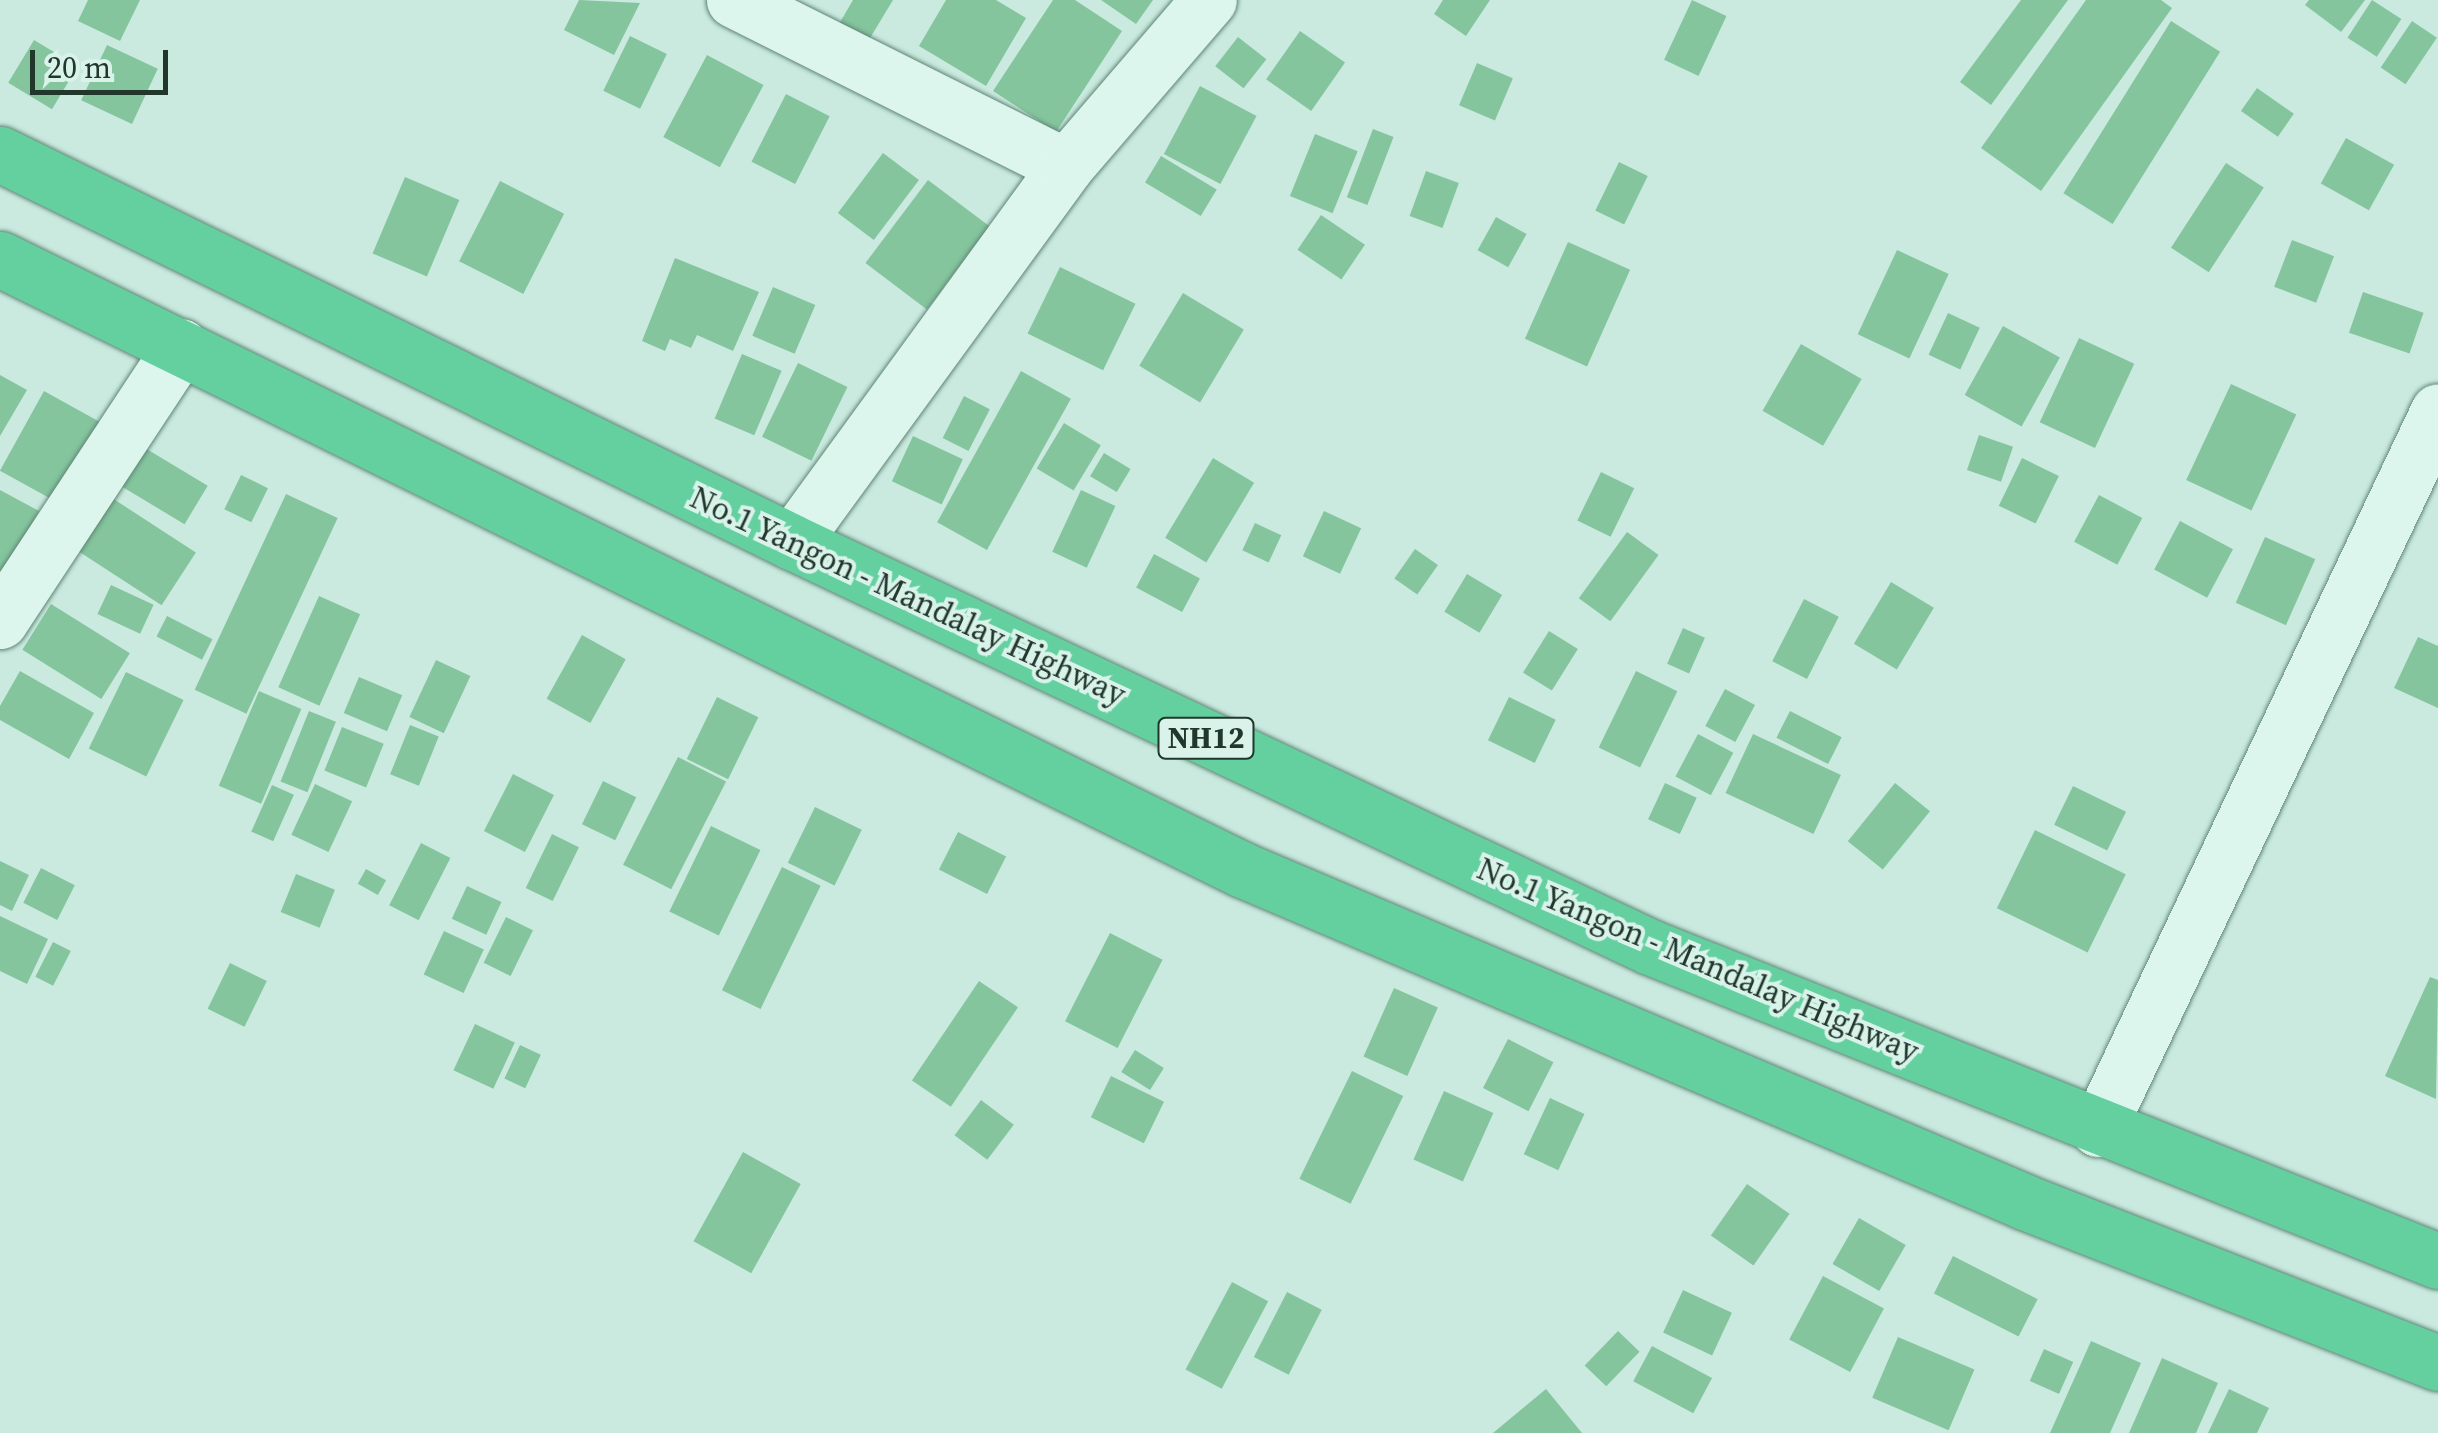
<!DOCTYPE html>
<html>
<head>
<meta charset="utf-8">
<style>
  body { margin:0 }
  #map { position:relative; width:2438px; height:1433px; overflow:hidden; background:#caeae0; font-family:"Source Serif 4",serif }
  div>[style] { position:absolute }
  .building>* { inset:0; background:#84c59e; transform-origin:0 0 }
  .roads { filter:drop-shadow(0 0 2px #608574) drop-shadow(0 0 2px #608574) }
  .minor>* { height:55px; margin:-27.5px; padding:0 27.5px; transform-origin:27.5px; border-radius:27.5px; background:#dcf6ee }
  .highway>* { height:55px; margin:-27.5px; padding:0 27.5px; transform-origin:27.5px; border-radius:27.5px; background:#64d0a0 }
  span { translate:-50% -50%; white-space:nowrap; text-align:center; line-height:1.15; -webkit-text-stroke:8px #d9f3eb; paint-order:stroke }
  .shield-label span { padding:2px 8px; background:#d9f3eb; border:2px solid; border-radius:8px; -webkit-text-stroke-width:0 }
  .shield-label { font-size:30px; color:#22372c; font-weight:700 }
  .street-label { font-size:32px; color:#22372c }
  .scale { position:absolute; left:30px; top:50px; width:138px; height:45px; box-sizing:border-box; border:5px solid #22372c; border-top:0; padding-left:12px; font-size:30px; line-height:35px; white-space:nowrap; color:#22372c; -webkit-text-stroke:8px #d9f3eb; paint-order:stroke }
</style>
</head>
<body>
<div id="map">
  <div class="building">
    <div style="clip-path:polygon(88px 0,140px 0,120px 41px,78px 21px)"></div>
    <div style="clip-path:polygon(579px 0,640px 3px,614px 55px,564px 30px)"></div>
    <div style="clip-path:polygon(853px 0,893px 0,861px 53px,832px 36px)"></div>
    <div style="clip-path:polygon(946px 0,996px 0,1026px 18px,986px 86px,919px 46px)"></div>
    <div style="clip-path:polygon(1053px 0,1075px 0,1122px 31px,1056px 132px,993px 91px)"></div>
    <div style="clip-path:polygon(1101px 0,1153px 0,1136px 24px)"></div>
    <div style="clip-path:polygon(1443px 0,1490px 0,1466px 36px,1434px 14px)"></div>
    <div style="left:1692px;top:0;width:38px;height:66px;rotate:25deg"></div>
    <div style="clip-path:polygon(2021px 0,2068px 0,1991px 105px,1960px 82px)"></div>
    <div style="clip-path:polygon(2086px 0,2161px 0,2172px 8px,2041px 191px,1981px 148px)"></div>
    <div style="clip-path:polygon(2309px 0,2365px 0,2341px 32px,2305px 5px)"></div>
    <div style="left:2372px;top:0;width:35px;height:45px;rotate:33deg"></div>
    <div style="left:2171px;top:21px;width:58px;height:203px;rotate:32deg"></div>
    <div style="left:2412px;top:21px;width:30px;height:56px;rotate:34deg"></div>
    <div style="left:1300px;top:31px;width:55px;height:59px;rotate:35deg"></div>
    <div style="left:630px;top:36px;width:41px;height:61px;rotate:26deg"></div>
    <div style="left:1238px;top:37px;width:36px;height:37px;rotate:38deg"></div>
    <div style="left:34px;top:40px;width:51px;height:50px;rotate:31deg"></div>
    <div style="left:107px;top:45px;width:56px;height:61px;rotate:25deg"></div>
    <div style="left:707px;top:55px;width:64px;height:93px;rotate:28deg"></div>
    <div style="left:1477px;top:63px;width:39px;height:46px;rotate:23deg"></div>
    <div style="left:1200px;top:86px;width:64px;height:77px;rotate:28deg"></div>
    <div style="left:2257px;top:88px;width:45px;height:28px;rotate:35deg"></div>
    <div style="left:786px;top:94px;width:49px;height:76px;rotate:27deg"></div>
    <div style="left:1373px;top:129px;width:22px;height:73px;rotate:21deg"></div>
    <div style="left:1315px;top:134px;width:46px;height:67px;rotate:22deg"></div>
    <div style="left:2346px;top:138px;width:55px;height:52px;rotate:29deg"></div>
    <div style="left:883px;top:153px;width:45px;height:75px;rotate:37deg"></div>
    <div style="left:1161px;top:156px;width:65px;height:31px;rotate:31deg"></div>
    <div style="left:1619px;top:162px;width:32px;height:54px;rotate:26deg"></div>
    <div style="left:2226px;top:163px;width:45px;height:101px;rotate:33deg"></div>
    <div style="left:1426px;top:171px;width:35px;height:48px;rotate:20deg"></div>
    <div style="left:405px;top:177px;width:59px;height:83px;rotate:23deg"></div>
    <div style="left:928px;top:180px;width:77px;height:104px;rotate:37deg"></div>
    <div style="left:500px;top:181px;width:72px;height:90px;rotate:27deg"></div>
    <div style="left:1321px;top:215px;width:53px;height:42px;rotate:34deg"></div>
    <div style="left:1496px;top:217px;width:35px;height:38px;rotate:29deg"></div>
    <div style="left:2292px;top:240px;width:45px;height:50px;rotate:21deg"></div>
    <div style="left:1568px;top:242px;width:68px;height:106px;rotate:24deg"></div>
    <div style="left:1897px;top:250px;width:57px;height:93px;rotate:25deg"></div>
    <div style="clip-path:polygon(675px 258px,759px 292px,733px 351px,697px 335px,691px 348px,670px 339px,665px 351px,642px 341px)"></div>
    <div style="left:1060px;top:267px;width:84px;height:74px;rotate:26deg"></div>
    <div style="left:773px;top:287px;width:46px;height:53px;rotate:23deg"></div>
    <div style="left:2363px;top:292px;width:64px;height:43px;rotate:19deg"></div>
    <div style="left:1183px;top:293px;width:71px;height:85px;rotate:31deg"></div>
    <div style="left:1948px;top:313px;width:35px;height:46px;rotate:25deg"></div>
    <div style="left:2003px;top:326px;width:65px;height:79px;rotate:29deg"></div>
    <div style="left:2079px;top:338px;width:61px;height:93px;rotate:25deg"></div>
    <div style="left:1801px;top:344px;width:70px;height:77px;rotate:30deg"></div>
    <div style="left:742px;top:354px;width:43px;height:70px;rotate:23deg"></div>
    <div style="left:798px;top:363px;width:55px;height:82px;rotate:26deg"></div>
    <div style="left:1021px;top:371px;width:57px;height:173px;rotate:29deg"></div>
    <div style="clip-path:polygon(0 375px,27px 390px,0 436px)"></div>
    <div style="left:2231px;top:384px;width:72px;height:106px;rotate:25deg"></div>
    <div style="left:44px;top:391px;width:68px;height:91px;rotate:29deg"></div>
    <div style="left:964px;top:396px;width:29px;height:47px;rotate:27deg"></div>
    <div style="left:1064px;top:423px;width:43px;height:53px;rotate:31deg"></div>
    <div style="left:1979px;top:435px;width:36px;height:37px;rotate:19deg"></div>
    <div style="left:913px;top:436px;width:55px;height:50px;rotate:25deg"></div>
    <div style="left:140px;top:445px;width:79px;height:45px;rotate:31deg"></div>
    <div style="left:1104px;top:453px;width:31px;height:27px;rotate:31deg"></div>
    <div style="left:1213px;top:458px;width:48px;height:93px;rotate:31deg"></div>
    <div style="left:2022px;top:458px;width:41px;height:53px;rotate:26deg"></div>
    <div style="left:1601px;top:472px;width:37px;height:54px;rotate:26deg"></div>
    <div style="left:241px;top:475px;width:30px;height:38px;rotate:26deg"></div>
    <div style="clip-path:polygon(0 490px,39px 511px,0 583px)"></div>
    <div style="left:1081px;top:490px;width:38px;height:68px;rotate:25deg"></div>
    <div style="left:286px;top:494px;width:57px;height:216px;rotate:25deg"></div>
    <div style="left:2099px;top:495px;width:49px;height:53px;rotate:28deg"></div>
    <div style="left:112px;top:498px;width:100px;height:63px;rotate:33deg"></div>
    <div style="left:1324px;top:511px;width:41px;height:50px;rotate:25deg"></div>
    <div style="left:2180px;top:521px;width:60px;height:55px;rotate:28deg"></div>
    <div style="left:1255px;top:523px;width:29px;height:30px;rotate:25deg"></div>
    <div style="left:1627px;top:532px;width:39px;height:82px;rotate:36deg"></div>
    <div style="left:2265px;top:537px;width:55px;height:72px;rotate:24deg"></div>
    <div style="left:1415px;top:549px;width:28px;height:36px;rotate:35deg"></div>
    <div style="left:1154px;top:554px;width:52px;height:38px;rotate:28deg"></div>
    <div style="left:1467px;top:574px;width:41px;height:44px;rotate:31deg"></div>
    <div style="left:1891px;top:582px;width:50px;height:72px;rotate:31deg"></div>
    <div style="left:111px;top:585px;width:47px;height:32px;rotate:25deg"></div>
    <div style="left:319px;top:596px;width:45px;height:100px;rotate:24deg"></div>
    <div style="left:1804px;top:599px;width:39px;height:70px;rotate:27deg"></div>
    <div style="left:51px;top:604px;width:93px;height:54px;rotate:32deg"></div>
    <div style="left:167px;top:616px;width:51px;height:23px;rotate:27deg"></div>
    <div style="left:1683px;top:628px;width:24px;height:39px;rotate:24deg"></div>
    <div style="left:1549px;top:631px;width:34px;height:49px;rotate:32deg"></div>
    <div style="left:582px;top:635px;width:50px;height:73px;rotate:29deg"></div>
    <div style="clip-path:polygon(2418px 637px,2438px 646px,2438px 708px,2394px 688px)"></div>
    <div style="left:436px;top:660px;width:38px;height:63px;rotate:25deg"></div>
    <div style="clip-path:polygon(20px 671px,94px 713px,69px 759px,0 720px,0 706px)"></div>
    <div style="left:1636px;top:671px;width:46px;height:85px;rotate:26deg"></div>
    <div style="left:126px;top:672px;width:64px;height:85px;rotate:26deg"></div>
    <div style="left:359px;top:677px;width:47px;height:39px;rotate:23deg"></div>
    <div style="left:1725px;top:689px;width:34px;height:42px;rotate:28deg"></div>
    <div style="left:259px;top:691px;width:46px;height:103px;rotate:23deg"></div>
    <div style="left:717px;top:697px;width:46px;height:69px;rotate:26deg"></div>
    <div style="left:1509px;top:697px;width:52px;height:48px;rotate:26deg"></div>
    <div style="left:309px;top:711px;width:29px;height:76px;rotate:22deg"></div>
    <div style="left:1790px;top:711px;width:58px;height:30px;rotate:27deg"></div>
    <div style="left:410px;top:725px;width:31px;height:53px;rotate:22deg"></div>
    <div style="left:342px;top:727px;width:45px;height:47px;rotate:22deg"></div>
    <div style="left:1698px;top:734px;width:40px;height:48px;rotate:28deg"></div>
    <div style="left:1753px;top:734px;width:97px;height:65px;rotate:25deg"></div>
    <div style="left:678px;top:757px;width:54px;height:121px;rotate:27deg"></div>
    <div style="left:513px;top:774px;width:46px;height:64px;rotate:27deg"></div>
    <div style="left:603px;top:781px;width:37px;height:48px;rotate:26deg"></div>
    <div style="left:1665px;top:783px;width:35px;height:40px;rotate:25deg"></div>
    <div style="left:1895px;top:783px;width:45px;height:75px;rotate:39deg"></div>
    <div style="left:315px;top:784px;width:41px;height:56px;rotate:25deg"></div>
    <div style="left:272px;top:785px;width:24px;height:51px;rotate:24deg"></div>
    <div style="left:2073px;top:786px;width:59px;height:43px;rotate:26deg"></div>
    <div style="left:815px;top:807px;width:52px;height:62px;rotate:26deg"></div>
    <div style="left:711px;top:826px;width:55px;height:95px;rotate:26deg"></div>
    <div style="left:2035px;top:830px;width:101px;height:87px;rotate:26deg"></div>
    <div style="left:958px;top:832px;width:54px;height:42px;rotate:27deg"></div>
    <div style="left:552px;top:834px;width:30px;height:60px;rotate:26deg"></div>
    <div style="left:421px;top:843px;width:33px;height:70px;rotate:27deg"></div>
    <div style="clip-path:polygon(0 861px,29px 875px,12px 911px,0 905px)"></div>
    <div style="left:782px;top:867px;width:43px;height:137px;rotate:26deg"></div>
    <div style="left:41px;top:868px;width:38px;height:39px;rotate:27deg"></div>
    <div style="left:366px;top:869px;width:23px;height:17px;rotate:29deg"></div>
    <div style="left:296px;top:874px;width:42px;height:41px;rotate:22deg"></div>
    <div style="left:467px;top:886px;width:38px;height:36px;rotate:25deg"></div>
    <div style="clip-path:polygon(0 916px,48px 939px,27px 984px,0 971px)"></div>
    <div style="left:506px;top:917px;width:30px;height:51px;rotate:26deg"></div>
    <div style="left:444px;top:931px;width:44px;height:48px;rotate:25deg"></div>
    <div style="left:1110px;top:933px;width:59px;height:99px;rotate:27deg"></div>
    <div style="left:53px;top:942px;width:20px;height:39px;rotate:27deg"></div>
    <div style="left:230px;top:963px;width:41px;height:51px;rotate:26deg"></div>
    <div style="clip-path:polygon(2430px 977px,2438px 980px,2436px 1099px,2385px 1076px)"></div>
    <div style="left:979px;top:981px;width:47px;height:120px;rotate:34deg"></div>
    <div style="left:1394px;top:988px;width:48px;height:75px;rotate:24deg"></div>
    <div style="left:475px;top:1024px;width:44px;height:51px;rotate:25deg"></div>
    <div style="left:1508px;top:1039px;width:51px;height:55px;rotate:27deg"></div>
    <div style="left:520px;top:1045px;width:23px;height:37px;rotate:25deg"></div>
    <div style="left:1135px;top:1050px;width:34px;height:26px;rotate:32deg"></div>
    <div style="left:1352px;top:1071px;width:57px;height:120px;rotate:26deg"></div>
    <div style="left:1111px;top:1076px;width:59px;height:46px;rotate:26deg"></div>
    <div style="left:1444px;top:1091px;width:54px;height:75px;rotate:24deg"></div>
    <div style="left:1550px;top:1098px;width:38px;height:62px;rotate:25deg"></div>
    <div style="left:981px;top:1100px;width:41px;height:44px;rotate:37deg"></div>
    <div style="left:743px;top:1152px;width:66px;height:102px;rotate:29deg"></div>
    <div style="left:1747px;top:1184px;width:52px;height:63px;rotate:35deg"></div>
    <div style="left:1859px;top:1218px;width:54px;height:53px;rotate:30deg"></div>
    <div style="left:1953px;top:1256px;width:95px;height:42px;rotate:27deg"></div>
    <div style="left:1823px;top:1276px;width:69px;height:72px;rotate:28deg"></div>
    <div style="left:1232px;top:1282px;width:41px;height:99px;rotate:28deg"></div>
    <div style="left:1683px;top:1290px;width:54px;height:47px;rotate:25deg"></div>
    <div style="left:1287px;top:1292px;width:39px;height:73px;rotate:27deg"></div>
    <div style="left:1618px;top:1331px;width:30px;height:48px;rotate:44deg"></div>
    <div style="left:1898px;top:1337px;width:83px;height:66px;rotate:23deg"></div>
    <div style="clip-path:polygon(2091px 1341px,2141px 1363px,2110px 1433px,2050px 1433px)"></div>
    <div style="left:1652px;top:1346px;width:68px;height:40px;rotate:28deg"></div>
    <div style="left:2044px;top:1349px;width:32px;height:35px;rotate:24deg"></div>
    <div style="clip-path:polygon(2162px 1358px,2218px 1383px,2196px 1433px,2129px 1433px)"></div>
    <div style="clip-path:polygon(1546px 1389px,1582px 1433px,1493px 1433px)"></div>
    <div style="clip-path:polygon(2229px 1389px,2269px 1408px,2257px 1433px,2208px 1433px)"></div>
  </div>
  <div class="roads">
    <div class="minor">
      <div style="left:734px;top:0;width:371px;rotate:26.6deg"></div>
      <div style="left:792px;top:542px;width:465px;rotate:-53.9deg"></div>
      <div style="left:1066px;top:166px;width:219px;rotate:-49.3deg"></div>
      <div style="left:0;top:621px;width:329px;rotate:-56.6deg"></div>
      <div style="left:2098px;top:1129px;width:794px;rotate:-64.66deg"></div>
    </div>
    <div class="highway">
      <div style="left:0;top:154px;width:882px;rotate:26.1deg"></div>
      <div style="left:792px;top:542px;width:949px;rotate:25.27deg"></div>
      <div style="left:1650px;top:947px;width:848px;rotate:21.73deg"></div>
      <div style="left:0;top:259px;width:1385px;rotate:26.18deg"></div>
      <div style="left:1243px;top:870px;width:850px;rotate:23deg"></div>
      <div style="left:2025px;top:1202px;width:443px;rotate:21.3deg"></div>
    </div>
  </div>
  <div class="shield-label">
    <span style="left:1206px;top:738px">NH12</span>
  </div>
  <div class="street-label">
    <span style="left:908px;top:596px;rotate:25deg">No.1 Yangon - Mandalay Highway</span>
    <span style="left:1698px;top:960px;rotate:23deg">No.1 Yangon - Mandalay Highway</span>
  </div>
  <div class="scale">20 m</div>
</div>
</body>
</html>
